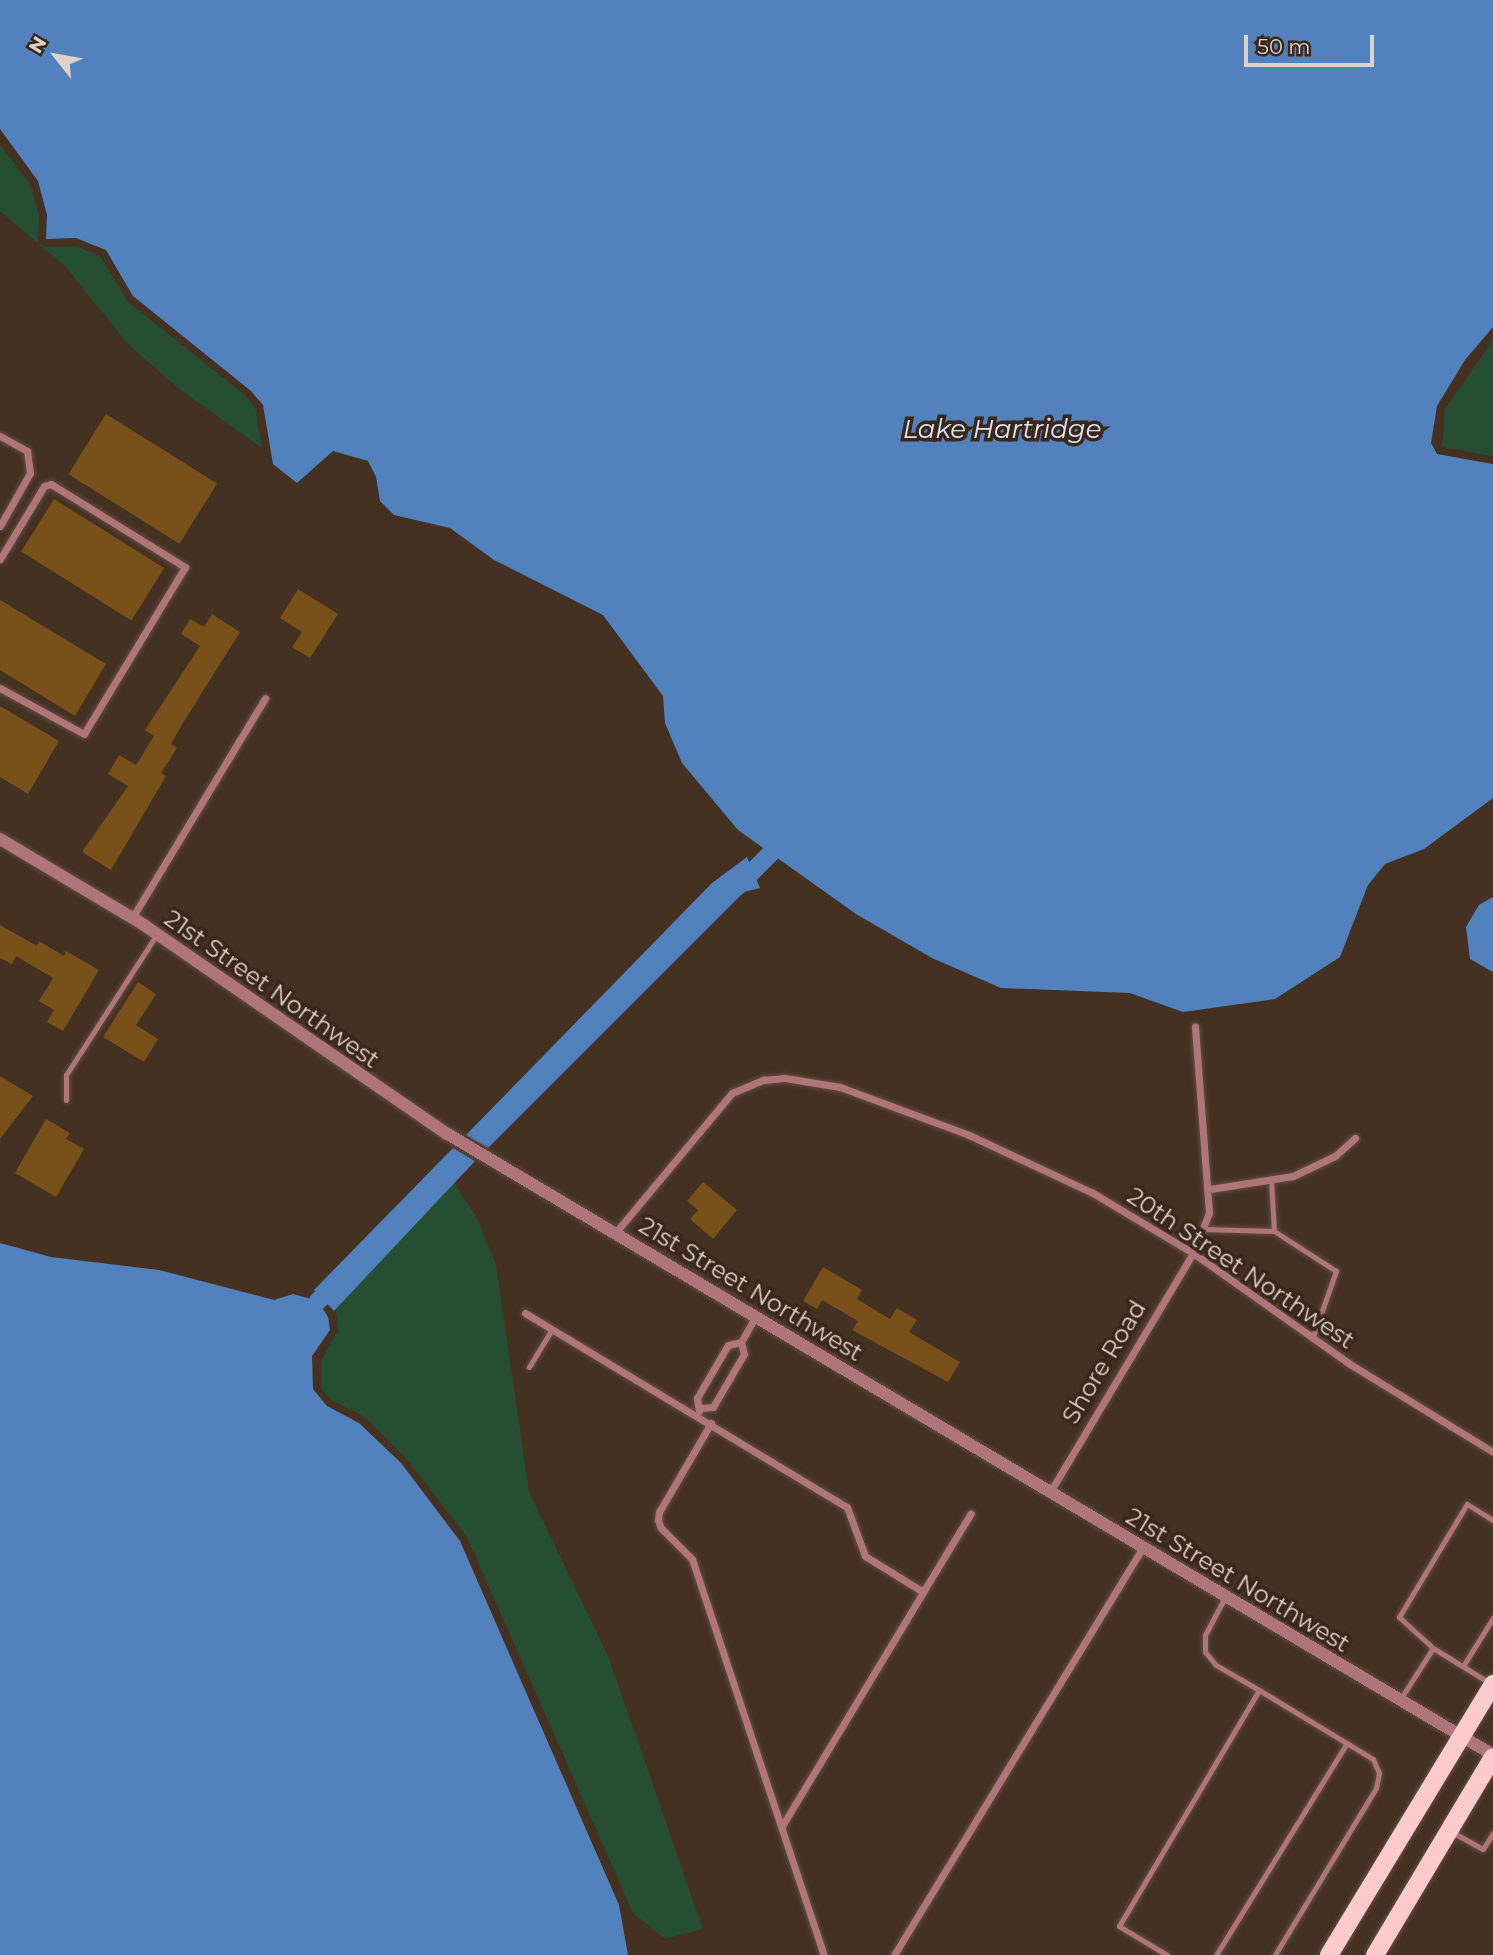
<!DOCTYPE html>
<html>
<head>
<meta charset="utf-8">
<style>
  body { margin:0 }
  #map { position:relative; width:1493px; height:1955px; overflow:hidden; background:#453122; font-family:Montserrat,sans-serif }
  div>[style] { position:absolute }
  .green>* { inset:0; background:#254e33 }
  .water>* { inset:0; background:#5282be }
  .canal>* { height:18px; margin:-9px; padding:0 9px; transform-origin:9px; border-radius:9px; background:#5282be }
  .building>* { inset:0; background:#77501a; transform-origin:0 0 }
  .roads { filter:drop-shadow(0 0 2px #614e40) drop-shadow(0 0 2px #614e40) }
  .service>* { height:5px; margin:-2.5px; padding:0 2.5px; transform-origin:2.5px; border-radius:2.5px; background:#b07579 }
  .minor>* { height:7px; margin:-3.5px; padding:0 3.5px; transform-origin:3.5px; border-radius:3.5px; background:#b07579 }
  .tertiary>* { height:12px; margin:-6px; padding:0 6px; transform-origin:6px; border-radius:6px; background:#b07579 }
  .primary>* { height:18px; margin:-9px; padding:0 9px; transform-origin:9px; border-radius:9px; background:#fccacd }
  span { translate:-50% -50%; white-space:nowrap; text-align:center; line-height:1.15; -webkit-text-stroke:7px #3b2719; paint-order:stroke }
  .street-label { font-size:24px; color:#ded1c8 }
  .water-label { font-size:26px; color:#d8e5f6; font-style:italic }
  .north { position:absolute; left:21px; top:21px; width:70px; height:70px; -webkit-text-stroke:5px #3b2719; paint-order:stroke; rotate:301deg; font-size:19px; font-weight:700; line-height:28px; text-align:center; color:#ded1c8 }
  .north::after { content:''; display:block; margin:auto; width:24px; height:32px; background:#ded1c8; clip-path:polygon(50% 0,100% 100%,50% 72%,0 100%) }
  .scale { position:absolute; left:1244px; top:35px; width:130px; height:32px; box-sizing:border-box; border:4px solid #ded1c8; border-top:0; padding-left:9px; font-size:21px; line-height:24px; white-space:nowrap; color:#ded1c8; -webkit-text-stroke:5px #3b2719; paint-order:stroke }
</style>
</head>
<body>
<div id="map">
  <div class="green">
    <div style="clip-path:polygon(0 145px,30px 184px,39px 215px,38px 243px,47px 247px,76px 246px,100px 256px,128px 302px,246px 396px,255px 408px,262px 448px,178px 388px,128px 344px,65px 266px,0 211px)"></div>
    <div style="clip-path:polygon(1493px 340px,1493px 456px,1442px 447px,1445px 409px)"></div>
    <div style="clip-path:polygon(453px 1182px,477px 1218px,496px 1265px,529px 1492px,609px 1658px,703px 1929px,665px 1939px,633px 1913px,467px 1537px,406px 1458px,365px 1417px,331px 1400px,321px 1388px,321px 1360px,338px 1331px,336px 1309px)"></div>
  </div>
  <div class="water">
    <div style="clip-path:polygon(0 0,1493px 0,1493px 327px,1465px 360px,1437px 406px,1431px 443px,1437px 454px,1493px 464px,1493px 798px,1424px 849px,1385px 864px,1368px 885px,1340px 957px,1275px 999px,1183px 1012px,1130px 993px,1001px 988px,932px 958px,856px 914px,738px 830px,682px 763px,665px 723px,663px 696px,603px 615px,494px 560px,450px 528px,394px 515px,380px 501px,376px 477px,368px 461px,333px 451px,297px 483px,273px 464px,263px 405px,251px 391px,133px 296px,106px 250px,76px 238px,46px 239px,47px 215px,38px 181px,0 129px)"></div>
    <div style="clip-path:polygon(747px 857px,760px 888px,744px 892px,488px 1148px,466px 1135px,712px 883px)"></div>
    <div style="clip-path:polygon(1493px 897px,1493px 972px,1470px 959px,1466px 927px,1479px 905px)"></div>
    <div style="clip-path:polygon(453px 1148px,475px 1161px,334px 1311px,314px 1290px)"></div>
    <div style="clip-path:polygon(0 1243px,51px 1257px,159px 1270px,274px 1300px,293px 1294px,318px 1301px,328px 1317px,330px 1330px,312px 1356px,313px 1389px,327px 1406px,359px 1423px,401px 1463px,460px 1541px,619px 1905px,628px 1955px,0 1955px)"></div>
  </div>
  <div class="canal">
    <div style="left:737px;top:887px;width:48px;rotate:-45deg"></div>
    <div style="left:318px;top:1301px;width:32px;rotate:-44deg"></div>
  </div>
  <div class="building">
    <div style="left:106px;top:414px;width:131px;height:71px;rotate:32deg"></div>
    <div style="left:54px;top:499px;width:130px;height:62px;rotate:32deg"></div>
    <div style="clip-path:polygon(298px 589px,338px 614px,310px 658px,292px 647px,302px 632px,280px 618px)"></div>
    <div style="clip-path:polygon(0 600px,106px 664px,75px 716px,0 670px)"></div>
    <div style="clip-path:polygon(212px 614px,240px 632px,183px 723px,171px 744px,177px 748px,161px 773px,166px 776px,111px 870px,82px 852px,128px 786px,108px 774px,119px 755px,136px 765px,154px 736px,145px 730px,200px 646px,181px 634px,190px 619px,204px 627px)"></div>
    <div style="clip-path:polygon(0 706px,59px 741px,28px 794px,0 777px)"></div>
    <div style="clip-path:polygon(0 925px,37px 946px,39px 941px,64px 956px,66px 951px,99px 970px,63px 1031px,47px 1022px,54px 1010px,39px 1001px,53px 978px,16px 956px,12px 964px,0 958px)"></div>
    <div style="clip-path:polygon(138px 982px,156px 994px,136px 1025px,158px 1039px,144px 1062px,103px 1037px)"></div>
    <div style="clip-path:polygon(0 1076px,33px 1096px,0 1139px)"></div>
    <div style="clip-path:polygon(46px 1119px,70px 1133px,66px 1139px,84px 1149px,56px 1197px,15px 1173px)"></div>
    <div style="clip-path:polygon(703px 1182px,737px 1210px,713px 1239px,690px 1219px,698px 1210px,687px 1201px)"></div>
    <div style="clip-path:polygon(823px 1267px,862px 1290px,857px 1299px,890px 1319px,897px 1308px,917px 1320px,909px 1332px,960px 1362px,948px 1382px,852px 1330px,858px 1321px,822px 1300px,817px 1309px,803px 1301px)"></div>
  </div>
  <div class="roads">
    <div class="service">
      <div style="left:66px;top:1100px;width:25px;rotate:-90deg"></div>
      <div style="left:66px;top:1075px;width:168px;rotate:-57.2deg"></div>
      <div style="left:1271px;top:1179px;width:52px;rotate:86.7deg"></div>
      <div style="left:1203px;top:1229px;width:71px;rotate:1.6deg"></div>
      <div style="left:1274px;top:1231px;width:74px;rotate:32.8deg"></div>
      <div style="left:1336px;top:1271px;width:72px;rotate:109.4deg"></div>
      <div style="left:529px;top:1367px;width:44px;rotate:-58.8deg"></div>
      <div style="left:1433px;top:1648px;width:46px;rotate:-137.6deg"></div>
      <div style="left:1399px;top:1617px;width:132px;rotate:-59deg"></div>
      <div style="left:1467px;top:1504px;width:31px;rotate:32deg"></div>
      <div style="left:1463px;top:1666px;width:57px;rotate:-58deg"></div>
      <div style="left:1259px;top:1690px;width:133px;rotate:31.2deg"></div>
      <div style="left:1373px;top:1759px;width:15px;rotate:67deg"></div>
      <div style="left:1379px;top:1773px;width:15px;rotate:101deg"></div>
      <div style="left:1376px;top:1788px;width:195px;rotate:121.2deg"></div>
      <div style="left:1401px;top:1698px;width:59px;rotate:-57.4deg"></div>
      <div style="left:1433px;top:1648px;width:67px;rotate:31.6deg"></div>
      <div style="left:1452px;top:1832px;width:35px;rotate:29deg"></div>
      <div style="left:1483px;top:1849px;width:19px;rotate:-58deg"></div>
      <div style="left:1167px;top:1955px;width:56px;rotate:-148.9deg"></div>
      <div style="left:1119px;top:1926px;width:274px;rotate:-59.3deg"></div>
      <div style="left:1259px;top:1690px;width:50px;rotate:-149.8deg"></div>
      <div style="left:1216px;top:1665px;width:17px;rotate:-130deg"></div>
      <div style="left:1205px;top:1652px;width:17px;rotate:-90deg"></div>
      <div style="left:1205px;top:1635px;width:43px;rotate:-62.2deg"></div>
      <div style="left:1216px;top:1955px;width:249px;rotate:-58.3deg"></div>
    </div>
    <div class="minor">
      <div style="left:0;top:436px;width:31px;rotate:29deg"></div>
      <div style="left:27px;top:451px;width:22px;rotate:82deg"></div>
      <div style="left:30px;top:473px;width:61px;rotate:119.5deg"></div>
      <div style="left:0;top:559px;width:85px;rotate:-58.9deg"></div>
      <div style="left:44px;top:486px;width:7px;rotate:-16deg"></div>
      <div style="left:51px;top:484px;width:158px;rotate:31.8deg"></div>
      <div style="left:185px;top:567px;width:195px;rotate:121.2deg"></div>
      <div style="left:84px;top:734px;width:96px;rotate:-151.3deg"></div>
      <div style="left:132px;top:918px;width:257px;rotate:-58.8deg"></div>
      <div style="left:1210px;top:1189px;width:84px;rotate:-8.9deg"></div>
      <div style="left:1293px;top:1176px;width:47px;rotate:-25.5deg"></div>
      <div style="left:1335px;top:1156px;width:27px;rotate:-42deg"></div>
      <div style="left:616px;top:1232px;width:181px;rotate:-50.2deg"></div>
      <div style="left:732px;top:1093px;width:34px;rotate:-23deg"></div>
      <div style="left:763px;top:1080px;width:22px;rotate:-5deg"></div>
      <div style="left:785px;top:1078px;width:56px;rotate:9.3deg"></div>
      <div style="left:840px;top:1087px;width:138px;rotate:20.4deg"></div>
      <div style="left:969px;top:1135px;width:137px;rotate:25.1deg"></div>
      <div style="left:1093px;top:1193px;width:117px;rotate:31deg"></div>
      <div style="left:1193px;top:1253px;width:192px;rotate:35.3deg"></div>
      <div style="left:1350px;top:1364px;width:168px;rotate:31.6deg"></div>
      <div style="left:525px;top:1313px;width:376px;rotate:31.1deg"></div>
      <div style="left:847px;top:1507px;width:52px;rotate:69.8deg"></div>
      <div style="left:865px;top:1556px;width:68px;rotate:31.8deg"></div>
      <div style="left:923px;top:1592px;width:92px;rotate:-58.7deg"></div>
      <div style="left:700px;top:1408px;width:13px;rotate:-4deg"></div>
      <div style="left:713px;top:1407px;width:61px;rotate:-59.7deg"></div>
      <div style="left:744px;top:1354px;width:12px;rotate:-104deg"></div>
      <div style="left:741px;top:1342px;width:30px;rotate:-60deg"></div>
      <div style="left:699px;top:1411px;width:13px;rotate:-99deg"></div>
      <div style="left:697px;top:1398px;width:61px;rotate:-59.7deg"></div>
      <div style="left:728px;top:1345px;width:13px;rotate:-13deg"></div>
      <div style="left:711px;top:1423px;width:103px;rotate:120.3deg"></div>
      <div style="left:659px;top:1512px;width:8px;rotate:97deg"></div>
      <div style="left:658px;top:1520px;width:9px;rotate:69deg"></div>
      <div style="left:661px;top:1528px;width:44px;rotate:45deg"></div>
      <div style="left:692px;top:1559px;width:417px;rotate:71.6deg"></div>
      <div style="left:1050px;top:1492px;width:279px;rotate:-59.1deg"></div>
      <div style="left:1193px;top:1253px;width:43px;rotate:-68.2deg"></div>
      <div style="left:1209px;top:1213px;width:187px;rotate:-94.3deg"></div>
      <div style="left:782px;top:1826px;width:273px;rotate:-58.9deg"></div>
      <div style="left:894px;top:1955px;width:477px;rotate:-58.6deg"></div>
    </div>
    <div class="tertiary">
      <div style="left:0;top:839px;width:168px;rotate:30.8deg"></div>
      <div style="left:144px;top:925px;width:367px;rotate:34.6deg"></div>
      <div style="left:446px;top:1133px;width:1218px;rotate:30.71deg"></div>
    </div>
    <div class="primary">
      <div style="left:1329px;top:1955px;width:317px;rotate:-58.8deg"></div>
      <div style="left:1375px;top:1955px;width:230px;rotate:-59.2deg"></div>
    </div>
  </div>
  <div class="street-label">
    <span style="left:272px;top:989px;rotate:35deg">21st Street Northwest</span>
    <span style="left:1241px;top:1268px;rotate:34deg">20th Street Northwest</span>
    <span style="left:751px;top:1289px;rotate:31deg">21st Street Northwest</span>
    <span style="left:1104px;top:1362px;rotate:-59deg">Shore Road</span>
    <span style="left:1238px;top:1580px;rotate:31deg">21st Street Northwest</span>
  </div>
  <div class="water-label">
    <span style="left:1002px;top:430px">Lake Hartridge</span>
  </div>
  <div class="north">N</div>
  <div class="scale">50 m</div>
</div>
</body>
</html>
